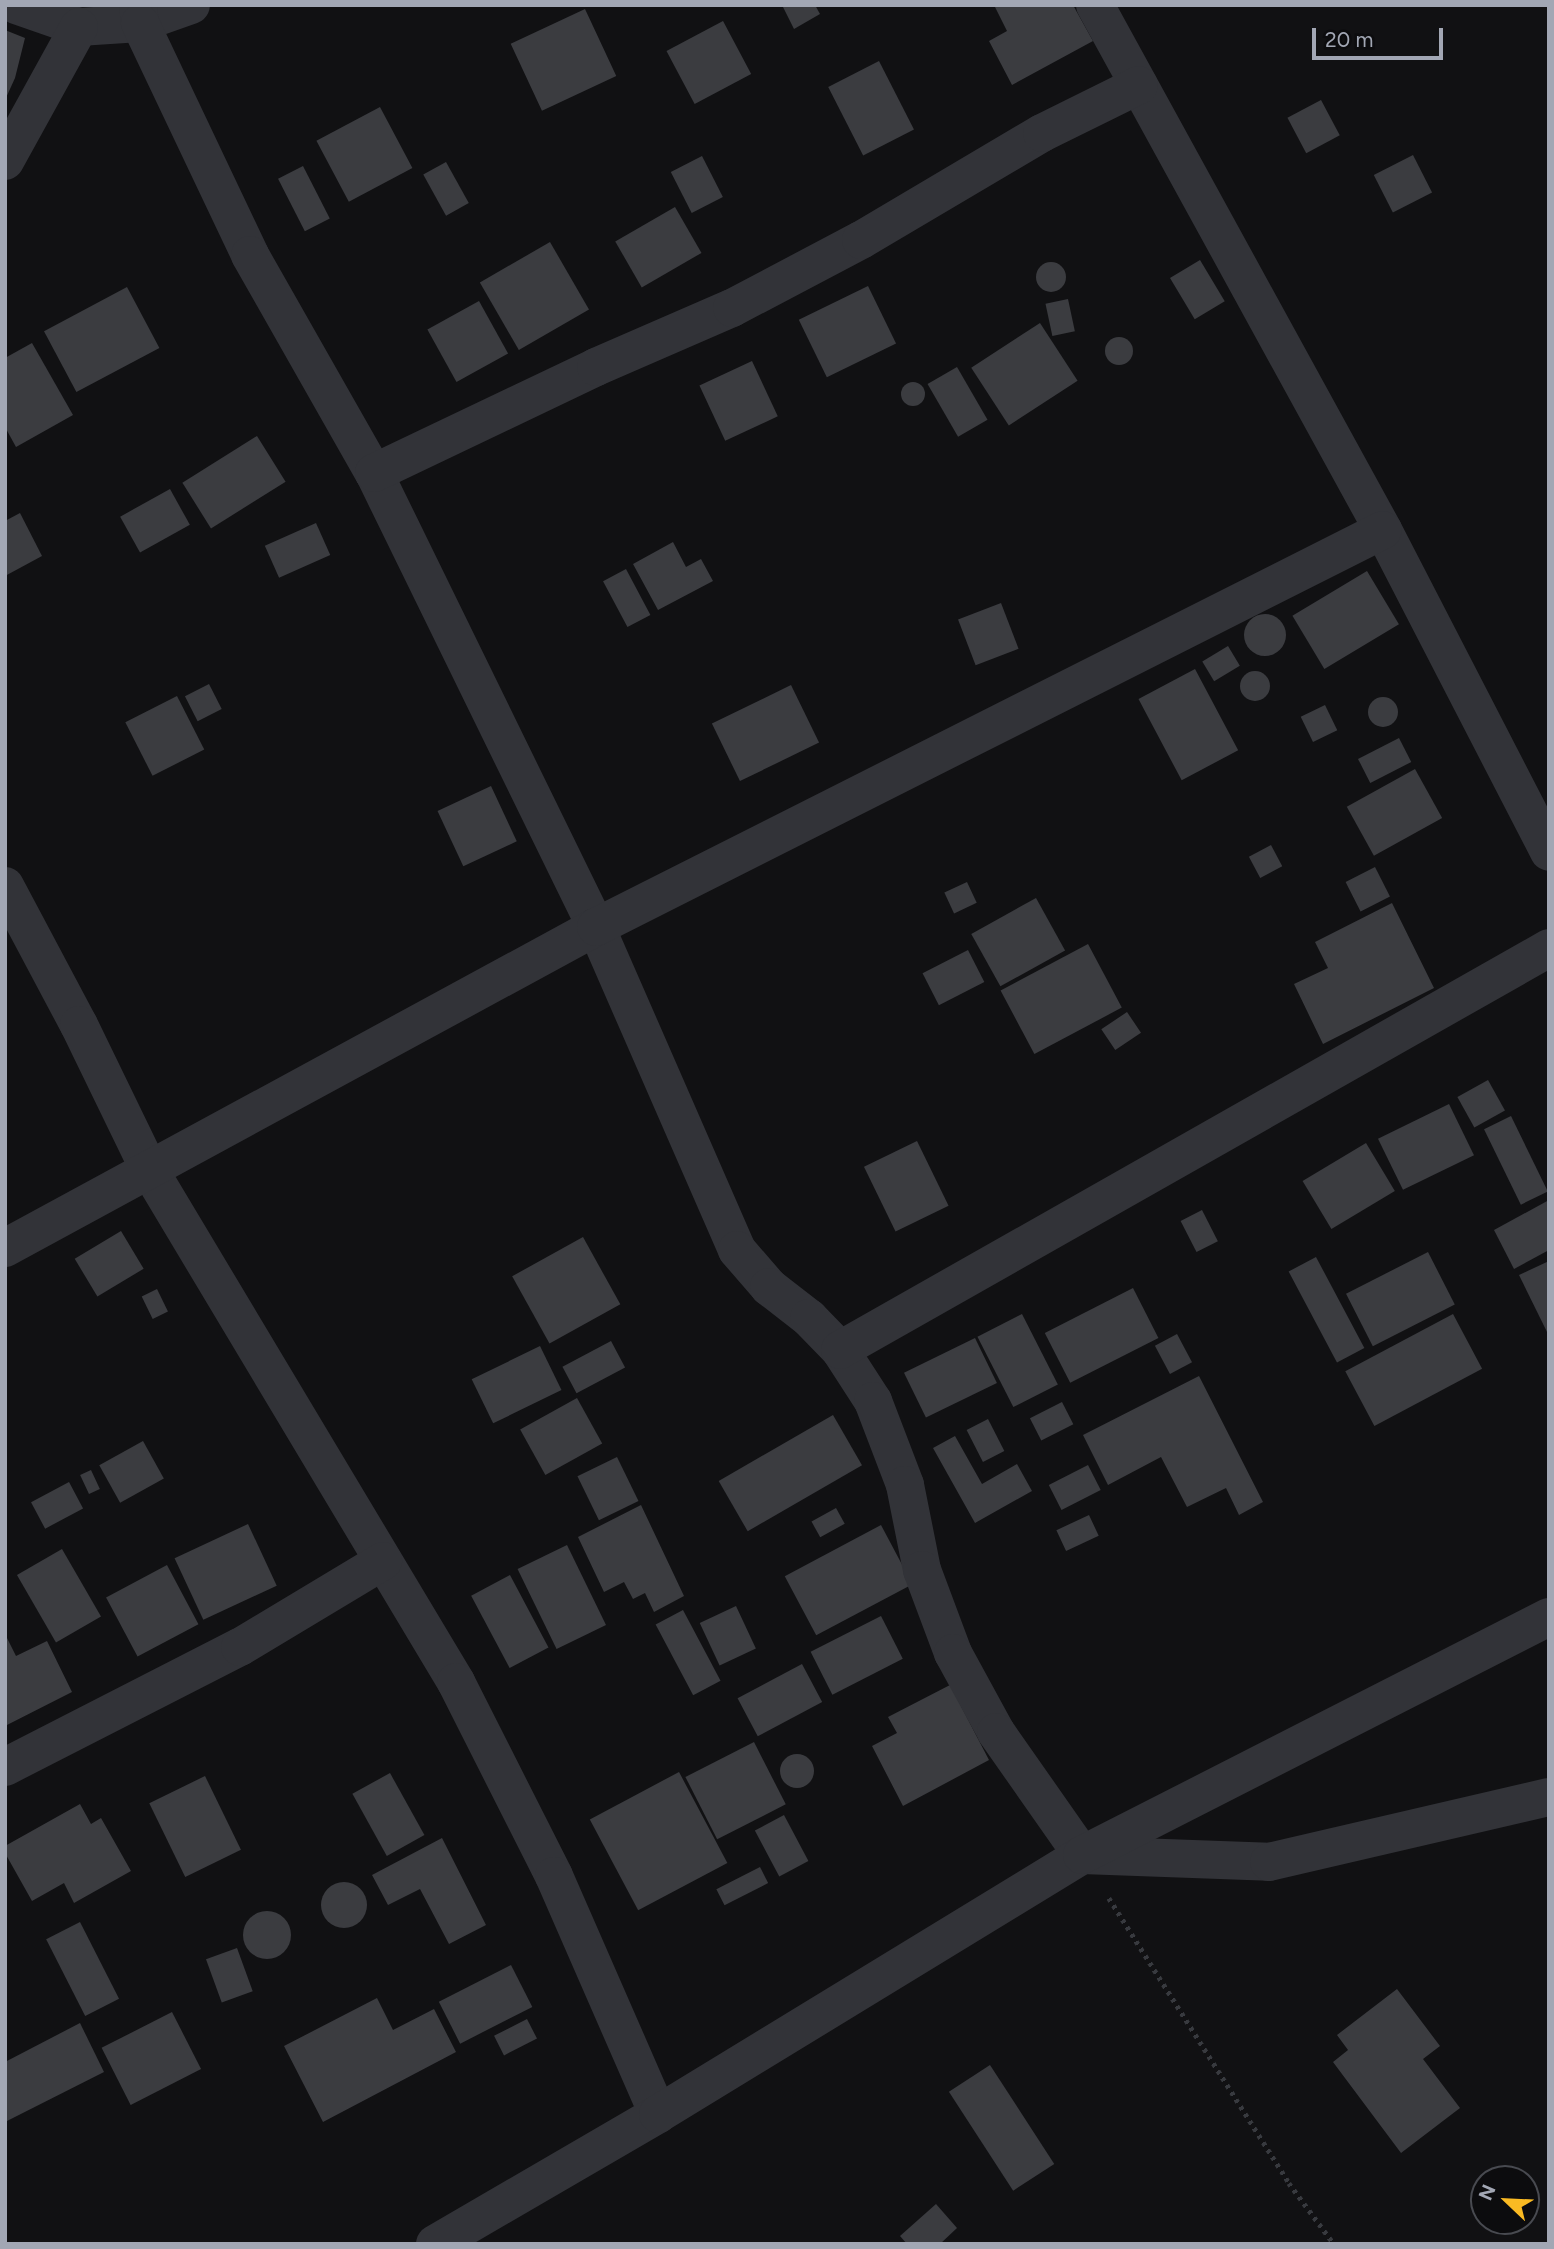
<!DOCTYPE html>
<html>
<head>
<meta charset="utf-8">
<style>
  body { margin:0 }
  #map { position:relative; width:1554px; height:2249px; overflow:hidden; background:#111113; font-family:Figtree,sans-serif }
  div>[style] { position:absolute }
  .building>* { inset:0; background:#3b3c40; transform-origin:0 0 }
  .round { border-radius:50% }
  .path>* { height:4.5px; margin-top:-2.25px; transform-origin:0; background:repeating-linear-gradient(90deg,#383a3f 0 3.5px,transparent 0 8.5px) }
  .minor>* { height:38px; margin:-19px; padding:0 19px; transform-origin:19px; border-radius:19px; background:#323338 }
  span { translate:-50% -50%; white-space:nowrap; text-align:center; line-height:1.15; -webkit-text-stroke:5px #0c0c0e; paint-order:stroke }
  .frame { position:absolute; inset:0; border:7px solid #a2a7b4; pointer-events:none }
  .north { position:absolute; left:1470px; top:2165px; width:70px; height:70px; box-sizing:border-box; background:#0c0c0e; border:2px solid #484a50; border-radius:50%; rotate:293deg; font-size:19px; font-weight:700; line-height:28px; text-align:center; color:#a2a7b4 }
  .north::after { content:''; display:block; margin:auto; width:24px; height:32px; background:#faba23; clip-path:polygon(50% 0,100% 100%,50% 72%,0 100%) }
  .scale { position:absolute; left:1312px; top:28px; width:131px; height:32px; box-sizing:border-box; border:4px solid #a2a7b4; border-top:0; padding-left:9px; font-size:21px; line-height:24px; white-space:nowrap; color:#a2a7b4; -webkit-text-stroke:5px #0c0c0e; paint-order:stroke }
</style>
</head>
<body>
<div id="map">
  <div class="building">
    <div style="clip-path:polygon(782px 5px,815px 5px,820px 14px,794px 29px)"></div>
    <div style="clip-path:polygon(994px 5px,1073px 5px,1093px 41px,1012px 85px,989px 41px,1007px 31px)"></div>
    <div style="left:585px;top:9px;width:74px;height:82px;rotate:65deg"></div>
    <div style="left:723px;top:21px;width:60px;height:64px;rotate:62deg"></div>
    <div style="clip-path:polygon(5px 30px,25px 38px,15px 78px,5px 100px)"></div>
    <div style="left:879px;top:61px;width:77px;height:57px;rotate:63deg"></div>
    <div style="left:1321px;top:100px;width:40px;height:38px;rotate:62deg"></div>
    <div style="left:380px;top:107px;width:69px;height:72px;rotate:62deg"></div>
    <div style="left:1413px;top:155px;width:42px;height:44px;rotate:63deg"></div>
    <div style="left:702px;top:156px;width:46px;height:35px;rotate:63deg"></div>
    <div style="left:446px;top:162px;width:47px;height:26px;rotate:61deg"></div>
    <div style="left:303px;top:166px;width:59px;height:28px;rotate:63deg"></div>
    <div style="left:675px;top:207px;width:53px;height:69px;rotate:60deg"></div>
    <div style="left:550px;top:242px;width:78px;height:81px;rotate:60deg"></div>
    <div style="left:1200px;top:260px;width:48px;height:35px;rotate:59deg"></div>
    <div class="round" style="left:1036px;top:262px;width:30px;height:30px"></div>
    <div style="left:868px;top:286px;width:64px;height:77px;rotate:64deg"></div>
    <div style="left:127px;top:287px;width:69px;height:94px;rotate:62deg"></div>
    <div style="left:1068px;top:299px;width:33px;height:23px;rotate:78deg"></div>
    <div style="left:479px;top:301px;width:60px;height:59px;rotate:61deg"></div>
    <div style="left:1040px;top:323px;width:69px;height:82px;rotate:57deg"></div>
    <div class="round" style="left:1105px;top:337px;width:28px;height:28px"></div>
    <div style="clip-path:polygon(32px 343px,73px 415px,16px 447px,5px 427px,5px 358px)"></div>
    <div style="left:752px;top:361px;width:61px;height:58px;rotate:65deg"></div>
    <div style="left:957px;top:367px;width:61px;height:34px;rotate:60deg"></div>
    <div class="round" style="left:901px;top:382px;width:24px;height:24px"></div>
    <div style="left:257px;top:436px;width:54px;height:88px;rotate:58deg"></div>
    <div style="left:170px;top:489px;width:41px;height:57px;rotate:61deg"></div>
    <div style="clip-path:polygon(20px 513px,42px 556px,5px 576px,5px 521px)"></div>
    <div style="left:316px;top:523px;width:35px;height:56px;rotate:66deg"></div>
    <div style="clip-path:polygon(673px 542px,686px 567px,701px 559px,713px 581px,658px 610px,633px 564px)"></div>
    <div style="left:626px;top:569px;width:52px;height:26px;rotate:62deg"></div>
    <div style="left:1367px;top:571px;width:62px;height:87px;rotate:59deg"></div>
    <div style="left:1001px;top:603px;width:49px;height:46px;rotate:69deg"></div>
    <div class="round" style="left:1244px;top:614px;width:42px;height:42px"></div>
    <div style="left:1228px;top:646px;width:23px;height:30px;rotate:59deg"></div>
    <div style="left:1195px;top:669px;width:92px;height:64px;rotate:62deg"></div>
    <div class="round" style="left:1240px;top:671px;width:30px;height:30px"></div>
    <div style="left:209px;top:684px;width:28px;height:27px;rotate:63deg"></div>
    <div style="left:791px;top:685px;width:64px;height:88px;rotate:64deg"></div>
    <div style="left:177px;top:696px;width:60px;height:58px;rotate:63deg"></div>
    <div class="round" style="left:1368px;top:697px;width:30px;height:30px"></div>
    <div style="left:1325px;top:705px;width:28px;height:27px;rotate:64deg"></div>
    <div style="left:1399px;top:738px;width:27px;height:46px;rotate:63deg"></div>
    <div style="left:1415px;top:769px;width:56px;height:78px;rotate:61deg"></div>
    <div style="left:491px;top:786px;width:61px;height:59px;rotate:65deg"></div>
    <div style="left:1271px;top:845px;width:24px;height:25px;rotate:62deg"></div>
    <div style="left:1375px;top:867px;width:33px;height:33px;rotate:63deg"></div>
    <div style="left:967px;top:882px;width:23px;height:25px;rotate:65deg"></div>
    <div style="left:1036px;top:898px;width:60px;height:74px;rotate:61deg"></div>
    <div style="clip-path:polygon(1392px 903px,1434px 988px,1323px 1044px,1294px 984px,1328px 968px,1315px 942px)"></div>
    <div style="left:1088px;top:944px;width:72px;height:99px;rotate:62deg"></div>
    <div style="left:968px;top:950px;width:36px;height:51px;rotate:63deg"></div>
    <div style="left:1127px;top:1012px;width:25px;height:31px;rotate:56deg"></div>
    <div style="left:1488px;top:1080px;width:35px;height:35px;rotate:61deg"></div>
    <div style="left:1449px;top:1104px;width:57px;height:79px;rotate:64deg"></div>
    <div style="left:1511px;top:1116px;width:84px;height:30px;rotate:64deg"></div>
    <div style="left:917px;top:1141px;width:72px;height:59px;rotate:64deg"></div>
    <div style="left:1366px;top:1143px;width:56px;height:74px;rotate:59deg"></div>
    <div style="clip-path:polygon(1549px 1200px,1549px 1250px,1514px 1269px,1494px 1230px)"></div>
    <div style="left:1202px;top:1210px;width:35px;height:24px;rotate:63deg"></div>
    <div style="left:121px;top:1231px;width:44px;height:54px;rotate:59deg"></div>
    <div style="left:583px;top:1237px;width:77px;height:81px;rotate:61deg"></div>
    <div style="left:1428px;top:1252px;width:59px;height:92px;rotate:63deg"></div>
    <div style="left:1316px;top:1257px;width:103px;height:31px;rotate:62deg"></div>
    <div style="clip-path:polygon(1549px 1261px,1549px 1336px,1519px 1275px)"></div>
    <div style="left:1133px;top:1288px;width:56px;height:99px;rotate:63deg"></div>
    <div style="left:157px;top:1289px;width:25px;height:17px;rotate:64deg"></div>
    <div style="left:1022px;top:1314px;width:79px;height:50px;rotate:63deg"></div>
    <div style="left:1453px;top:1314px;width:62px;height:122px;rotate:62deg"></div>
    <div style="left:1177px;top:1334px;width:32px;height:25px;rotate:62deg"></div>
    <div style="left:975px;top:1338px;width:50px;height:79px;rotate:64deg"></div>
    <div style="left:611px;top:1341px;width:30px;height:55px;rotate:62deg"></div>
    <div style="left:540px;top:1346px;width:49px;height:76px;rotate:64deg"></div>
    <div style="clip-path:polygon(1199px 1376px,1263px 1502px,1239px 1515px,1226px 1488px,1187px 1507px,1161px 1457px,1108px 1485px,1083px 1435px)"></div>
    <div style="left:577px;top:1398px;width:52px;height:65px;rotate:61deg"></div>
    <div style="left:1062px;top:1402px;width:25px;height:36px;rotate:63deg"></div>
    <div style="left:833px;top:1415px;width:58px;height:132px;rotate:60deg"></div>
    <div style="left:988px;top:1419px;width:36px;height:24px;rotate:63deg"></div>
    <div style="clip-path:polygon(955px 1436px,982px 1484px,1017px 1464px,1032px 1491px,975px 1523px,933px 1448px)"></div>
    <div style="left:143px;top:1441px;width:43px;height:50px;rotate:61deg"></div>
    <div style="left:617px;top:1457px;width:49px;height:44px;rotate:64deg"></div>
    <div style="left:1088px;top:1465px;width:28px;height:44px;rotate:63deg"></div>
    <div style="left:91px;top:1470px;width:21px;height:12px;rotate:65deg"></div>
    <div style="left:69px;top:1482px;width:30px;height:43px;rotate:62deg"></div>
    <div style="clip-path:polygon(641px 1505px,684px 1596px,654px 1612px,645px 1593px,633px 1599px,624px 1582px,604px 1592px,578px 1537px)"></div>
    <div style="left:836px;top:1508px;width:18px;height:28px;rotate:61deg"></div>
    <div style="left:1089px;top:1515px;width:23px;height:36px;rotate:65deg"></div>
    <div style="left:248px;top:1524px;width:68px;height:81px;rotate:65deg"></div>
    <div style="left:881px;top:1525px;width:67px;height:109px;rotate:62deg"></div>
    <div style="left:567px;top:1545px;width:89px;height:55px;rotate:64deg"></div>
    <div style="left:62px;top:1549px;width:78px;height:52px;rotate:60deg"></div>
    <div style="left:167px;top:1565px;width:67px;height:69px;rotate:62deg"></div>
    <div style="left:510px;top:1575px;width:82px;height:44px;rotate:62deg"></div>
    <div style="left:736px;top:1606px;width:47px;height:40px;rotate:65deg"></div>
    <div style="left:683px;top:1610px;width:80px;height:31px;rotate:62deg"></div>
    <div style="left:881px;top:1616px;width:48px;height:79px;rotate:63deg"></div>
    <div style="clip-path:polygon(5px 1634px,16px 1656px,47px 1641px,72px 1692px,5px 1726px)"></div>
    <div style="left:802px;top:1664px;width:43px;height:73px;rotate:62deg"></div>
    <div style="clip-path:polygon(950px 1685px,989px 1760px,903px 1806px,872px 1746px,897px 1733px,888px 1717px)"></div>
    <div style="left:754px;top:1742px;width:70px;height:77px;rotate:63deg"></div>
    <div class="round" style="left:780px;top:1754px;width:34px;height:34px"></div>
    <div style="left:679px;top:1772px;width:103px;height:101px;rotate:62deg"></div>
    <div style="left:390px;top:1773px;width:71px;height:43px;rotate:61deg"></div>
    <div style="left:205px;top:1776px;width:82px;height:62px;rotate:64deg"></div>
    <div style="clip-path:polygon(80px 1804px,91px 1824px,101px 1818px,131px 1871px,74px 1903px,64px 1883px,32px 1901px,5px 1853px,5px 1846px)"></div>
    <div style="left:784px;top:1815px;width:52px;height:33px;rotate:62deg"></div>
    <div style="clip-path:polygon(442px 1838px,486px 1925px,449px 1944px,420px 1889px,388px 1905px,372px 1875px)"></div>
    <div style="left:760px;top:1867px;width:18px;height:49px;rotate:63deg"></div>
    <div class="round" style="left:321px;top:1882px;width:46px;height:46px"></div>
    <div class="round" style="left:243px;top:1911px;width:48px;height:48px"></div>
    <div style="left:80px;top:1922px;width:86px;height:38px;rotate:63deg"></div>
    <div style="left:237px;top:1948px;width:46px;height:33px;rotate:70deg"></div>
    <div style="left:511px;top:1965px;width:47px;height:81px;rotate:63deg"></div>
    <div style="clip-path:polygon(1397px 1989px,1440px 2046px,1423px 2059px,1460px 2108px,1401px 2153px,1333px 2062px,1348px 2050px,1337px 2035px)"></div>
    <div style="clip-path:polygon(377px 1998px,393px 2030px,434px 2009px,456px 2052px,323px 2122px,284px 2046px)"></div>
    <div style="left:172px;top:2012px;width:64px;height:79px;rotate:63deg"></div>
    <div style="left:527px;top:2019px;width:22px;height:37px;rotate:63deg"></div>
    <div style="clip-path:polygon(80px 2023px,104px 2072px,5px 2122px,5px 2062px)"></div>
    <div style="left:990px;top:2065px;width:118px;height:49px;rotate:57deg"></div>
    <div style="clip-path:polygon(936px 2204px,957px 2228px,940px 2244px,907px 2244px,900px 2236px)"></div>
  </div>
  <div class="path">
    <div style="left:1109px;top:1898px;width:337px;rotate:57.7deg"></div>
    <div style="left:1289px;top:2183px;width:76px;rotate:53.6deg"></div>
  </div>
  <div class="minor">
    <div style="left:16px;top:5px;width:67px;rotate:19.2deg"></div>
    <div style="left:79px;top:27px;width:61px;rotate:-3.8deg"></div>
    <div style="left:140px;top:23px;width:54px;rotate:-19.4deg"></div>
    <div style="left:138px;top:5px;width:18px;rotate:84deg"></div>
    <div style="left:140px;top:23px;width:257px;rotate:64.6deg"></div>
    <div style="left:250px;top:255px;width:251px;rotate:60.4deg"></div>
    <div style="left:374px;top:473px;width:505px;rotate:63.94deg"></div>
    <div style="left:596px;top:927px;width:352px;rotate:66.4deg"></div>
    <div style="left:737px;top:1250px;width:49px;rotate:49.1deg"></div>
    <div style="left:769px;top:1287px;width:51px;rotate:37.8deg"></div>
    <div style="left:809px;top:1318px;width:45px;rotate:45.9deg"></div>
    <div style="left:840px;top:1350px;width:61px;rotate:57.1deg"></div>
    <div style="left:873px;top:1401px;width:90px;rotate:69.1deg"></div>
    <div style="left:905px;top:1485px;width:87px;rotate:78.7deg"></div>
    <div style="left:922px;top:1570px;width:89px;rotate:69.5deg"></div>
    <div style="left:953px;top:1653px;width:90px;rotate:61.4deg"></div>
    <div style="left:996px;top:1732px;width:150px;rotate:55deg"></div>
    <div style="left:1082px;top:1855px;width:187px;rotate:2.1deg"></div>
    <div style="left:1269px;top:1862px;width:287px;rotate:-13.1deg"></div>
    <div style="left:1095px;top:5px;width:599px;rotate:61.25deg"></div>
    <div style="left:1383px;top:530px;width:362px;rotate:62.7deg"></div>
    <div style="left:5px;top:161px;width:153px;rotate:-61.1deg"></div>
    <div style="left:374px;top:473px;width:246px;rotate:-25.5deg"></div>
    <div style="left:596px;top:367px;width:148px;rotate:-23.5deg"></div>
    <div style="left:732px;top:308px;width:146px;rotate:-27.8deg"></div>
    <div style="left:861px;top:240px;width:210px;rotate:-30.6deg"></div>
    <div style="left:1042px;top:133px;width:108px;rotate:-26.3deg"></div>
    <div style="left:5px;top:886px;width:157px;rotate:62deg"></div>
    <div style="left:79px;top:1025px;width:162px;rotate:64.1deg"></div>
    <div style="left:150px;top:1171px;width:596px;rotate:59.09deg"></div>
    <div style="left:456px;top:1682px;width:217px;rotate:63.2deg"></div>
    <div style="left:554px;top:1876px;width:260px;rotate:66.4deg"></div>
    <div style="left:5px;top:1248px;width:673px;rotate:-28.51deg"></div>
    <div style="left:596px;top:927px;width:881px;rotate:-26.77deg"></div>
    <div style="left:840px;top:1350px;width:815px;rotate:-29.55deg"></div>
    <div style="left:5px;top:1767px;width:264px;rotate:-27.1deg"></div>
    <div style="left:240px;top:1647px;width:167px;rotate:-31deg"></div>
    <div style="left:435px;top:2244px;width:258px;rotate:-30.2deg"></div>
    <div style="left:658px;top:2114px;width:497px;rotate:-31.4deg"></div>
    <div style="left:1082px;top:1855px;width:524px;rotate:-27.01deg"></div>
  </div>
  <div class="frame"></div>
  <div class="north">N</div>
  <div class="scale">20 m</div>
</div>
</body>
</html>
